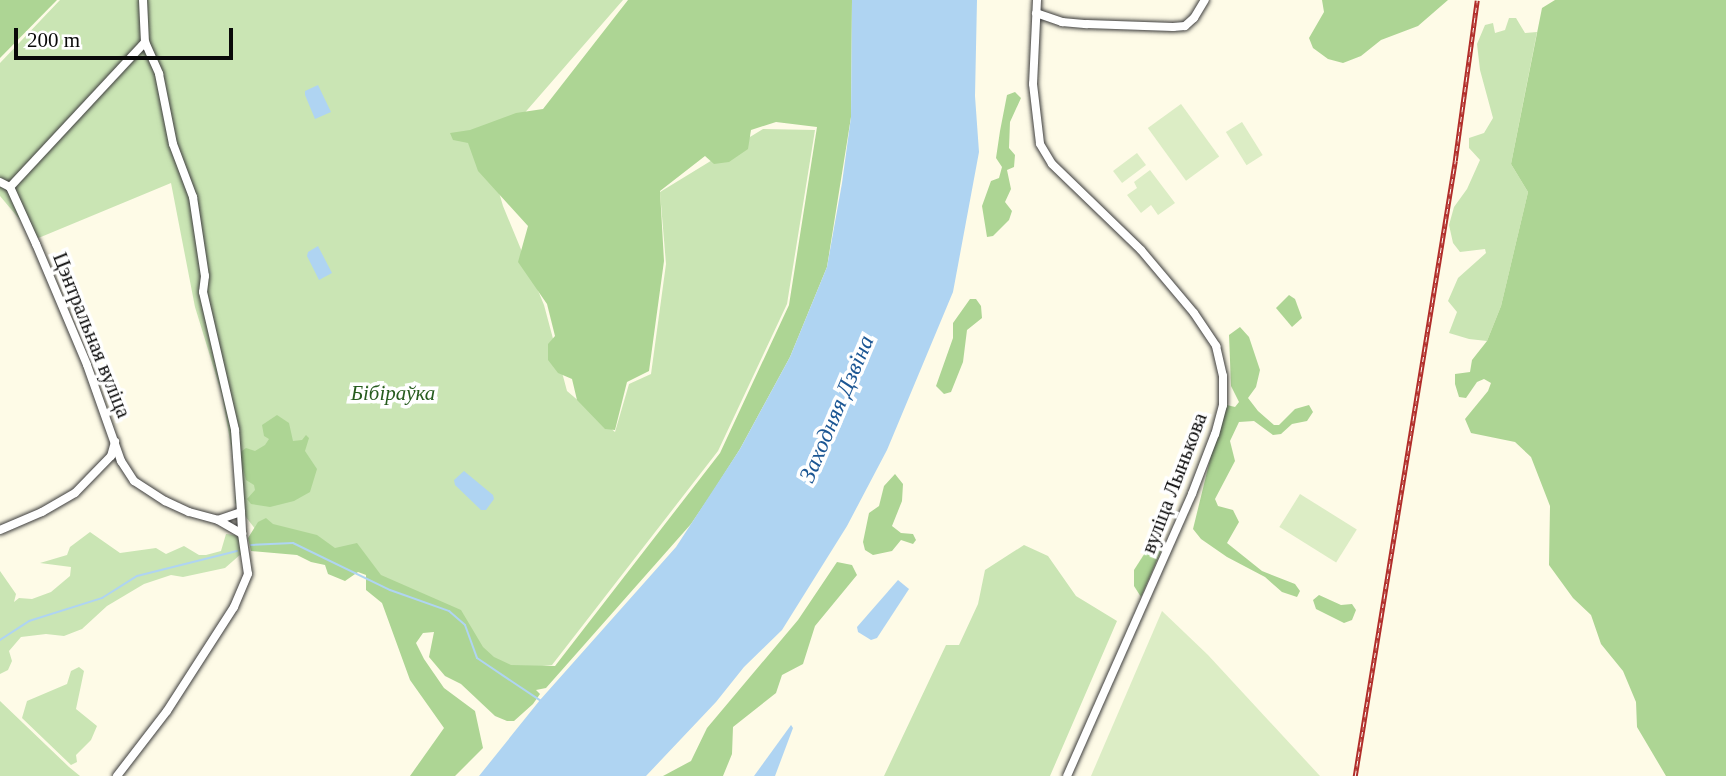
<!DOCTYPE html>
<html>
<head>
<meta charset="utf-8">
<style>
  body { margin:0 }
  #map { position:relative; width:1726px; height:776px; overflow:hidden; background:#fefbe7; font-family:"Times New Roman",serif }
  div>[style] { position:absolute }
  .green>* { inset:0; background:#cae5b4 }
  .forest>* { inset:0; background:#add594 }
  .pitch>* { inset:0; background:#dcedc5; transform-origin:0 0 }
  .water>* { inset:0; background:#afd4f2 }
  .stream>* { height:2px; margin:-1px; padding:0 1px; transform-origin:1px; border-radius:1px; background:#afd4f2 }
  .roads { filter:drop-shadow(0 0 2px #3c3c3c) drop-shadow(0 0 2px #3c3c3c) }
  .minor>* { height:8px; margin:-4px; padding:0 4px; transform-origin:4px; border-radius:4px; background:#fff }
  .rail>* { height:4.5px; margin-top:-2.25px; transform-origin:0; background:repeating-linear-gradient(90deg,#fff 0 5px,#b12d2a 0 10px); box-sizing:border-box; border-block:2px solid #b12d2a }
  span { translate:-50% -50%; white-space:nowrap; text-align:center; line-height:1.15; -webkit-text-stroke:7px #fff; paint-order:stroke }
  .street-label { font-size:21px; color:#090909 }
  .park-label { font-size:21px; color:#275c1f; font-style:italic }
  .water-label { font-size:23px; color:#1b5693; font-style:italic }
  .scale { position:absolute; left:14px; top:28px; width:219px; height:32px; box-sizing:border-box; border:4px solid #090909; border-top:0; padding-left:9px; font-size:21px; line-height:24px; white-space:nowrap; color:#090909; -webkit-text-stroke:5px #fff; paint-order:stroke }
</style>
</head>
<body>
<div id="map">
  <div class="green">
    <div style="clip-path:polygon(60px 0,623px 0,488px 155px,503px 206px,544px 305px,567px 391px,615px 432px,629px 384px,651px 374px,666px 264px,660px 192px,763px 129px,815px 130px,787px 304px,718px 451px,552px 665px,512px 669px,483px 653px,468px 624px,340px 559px,263px 539px,235px 503px,237px 480px,222px 395px,195px 307px,171px 183px,36px 239px,0 196px,0 63px)"></div>
    <div style="clip-path:polygon(1509px 18px,1516px 18px,1525px 33px,1537px 32px,1511px 164px,1528px 192px,1501px 306px,1487px 341px,1469px 339px,1449px 333px,1457px 312px,1448px 301px,1458px 278px,1486px 253px,1485px 249px,1460px 252px,1453px 243px,1449px 225px,1454px 207px,1467px 189px,1480px 160px,1469px 148px,1469px 138px,1484px 133px,1493px 118px,1480px 70px,1477px 44px,1485px 25px,1493px 23px,1495px 33px,1505px 30px)"></div>
    <div style="clip-path:polygon(90px 532px,120px 553px,156px 548px,166px 554px,184px 546px,199px 555px,206px 555px,221px 551px,226px 534px,235px 535px,241px 540px,241px 554px,225px 568px,183px 577px,171px 575px,144px 584px,107px 606px,82px 629px,64px 636px,46px 634px,21px 637px,9px 651px,12px 661px,8px 670px,0 674px,0 571px,16px 594px,14px 602px,19px 598px,32px 599px,51px 592px,70px 576px,71px 567px,40px 563px,67px 555px,70px 547px)"></div>
    <div style="clip-path:polygon(1024px 545px,1048px 556px,1076px 596px,1117px 621px,1050px 776px,884px 776px,946px 645px,959px 645px,978px 604px,985px 570px)"></div>
    <div style="clip-path:polygon(79px 667px,84px 671px,76px 709px,97px 726px,91px 740px,76px 755px,77px 762px,71px 765px,22px 718px,27px 701px,67px 684px,71px 671px)"></div>
    <div style="clip-path:polygon(0 701px,69px 767px,80px 776px,0 776px)"></div>
  </div>
  <div class="forest">
    <div style="clip-path:polygon(0 0,57px 0,0 58px)"></div>
    <div style="clip-path:polygon(628px 0,852px 0,851px 117px,827px 267px,790px 357px,740px 449px,712px 493px,691px 524px,546px 688px,536px 690px,540px 694px,533px 704px,514px 721px,507px 721px,495px 716px,461px 684px,445px 676px,429px 657px,434px 632px,423px 633px,416px 643px,424px 659px,444px 688px,475px 711px,483px 748px,455px 776px,410px 776px,444px 728px,410px 680px,382px 603px,366px 590px,366px 575px,358px 572px,345px 581px,328px 574px,325px 565px,311px 562px,297px 555px,251px 551px,248px 538px,258px 522px,266px 518px,273px 524px,317px 535px,335px 548px,357px 543px,381px 575px,461px 610px,483px 647px,494px 657px,511px 665px,555px 666px,720px 453px,789px 305px,817px 127px,776px 122px,751px 130px,748px 149px,729px 162px,714px 164px,705px 156px,660px 191px,664px 261px,649px 371px,627px 382px,615px 430px,605px 429px,577px 400px,572px 379px,558px 373px,548px 360px,548px 344px,555px 336px,547px 304px,518px 262px,528px 226px,478px 171px,468px 143px,453px 140px,450px 133px,470px 130px,516px 113px,543px 109px)"></div>
    <div style="clip-path:polygon(1322px 0,1448px 0,1418px 26px,1381px 40px,1361px 56px,1343px 63px,1328px 59px,1313px 48px,1309px 38px,1324px 12px)"></div>
    <div style="clip-path:polygon(1555px 0,1726px 0,1726px 776px,1666px 776px,1637px 727px,1636px 702px,1623px 671px,1601px 644px,1591px 615px,1573px 598px,1549px 565px,1550px 506px,1531px 457px,1515px 442px,1471px 433px,1465px 419px,1488px 391px,1491px 383px,1484px 379px,1477px 382px,1466px 398px,1459px 397px,1455px 384px,1455px 374px,1470px 372px,1472px 360px,1487px 341px,1501px 306px,1528px 192px,1511px 164px,1542px 8px)"></div>
    <div style="clip-path:polygon(1015px 92px,1021px 98px,1010px 122px,1009px 148px,1015px 155px,1014px 167px,1007px 170px,1011px 189px,1005px 202px,1012px 211px,1009px 220px,993px 236px,987px 237px,982px 206px,991px 181px,999px 178px,1002px 167px,996px 158px,1000px 131px,1007px 95px)"></div>
    <div style="clip-path:polygon(1289px 295px,1295px 299px,1302px 318px,1292px 327px,1276px 308px)"></div>
    <div style="clip-path:polygon(970px 299px,976px 299px,981px 306px,982px 318px,967px 330px,963px 362px,951px 392px,944px 394px,936px 386px,953px 338px,953px 323px)"></div>
    <div style="clip-path:polygon(1240px 327px,1249px 337px,1260px 370px,1256px 387px,1248px 398px,1258px 411px,1274px 425px,1279px 425px,1295px 409px,1309px 405px,1313px 412px,1307px 421px,1292px 424px,1281px 434px,1273px 435px,1254px 421px,1239px 422px,1230px 441px,1235px 461px,1215px 499px,1218px 506px,1233px 510px,1239px 522px,1227px 543px,1262px 571px,1295px 584px,1300px 591px,1297px 597px,1282px 592px,1265px 577px,1227px 557px,1201px 539px,1193px 529px,1219px 423px,1227px 405px,1235px 407px,1239px 402px,1231px 386px,1229px 335px)"></div>
    <div style="clip-path:polygon(277px 415px,289px 423px,293px 441px,302px 440px,306px 435px,309px 438px,305px 451px,317px 469px,310px 492px,294px 501px,270px 507px,251px 504px,247px 499px,255px 490px,254px 485px,246px 480px,239px 453px,246px 448px,255px 451px,265px 445px,269px 439px,264px 436px,262px 425px)"></div>
    <div style="clip-path:polygon(895px 474px,903px 484px,902px 501px,892px 526px,901px 533px,913px 534px,916px 540px,913px 544px,901px 540px,892px 551px,873px 555px,865px 550px,863px 542px,869px 513px,879px 506px,884px 486px)"></div>
    <div style="clip-path:polygon(1156px 543px,1161px 551px,1141px 597px,1134px 586px,1134px 570px,1150px 545px)"></div>
    <div style="clip-path:polygon(837px 562px,852px 565px,857px 575px,815px 626px,803px 664px,782px 675px,776px 693px,733px 727px,732px 754px,723px 776px,663px 776px,691px 761px,707px 728px,798px 620px)"></div>
    <div style="clip-path:polygon(1319px 595px,1341px 605px,1352px 604px,1356px 610px,1352px 620px,1344px 623px,1316px 609px,1313px 600px)"></div>
  </div>
  <div class="pitch">
    <div style="left:1181px;top:104px;width:65px;height:41px;rotate:54deg"></div>
    <div style="left:1242px;top:122px;width:39px;height:19px;rotate:58deg"></div>
    <div style="left:1137px;top:153px;width:15px;height:30px;rotate:53deg"></div>
    <div style="clip-path:polygon(1150px 170px,1175px 203px,1158px 215px,1151px 205px,1141px 213px,1127px 195px,1137px 188px,1134px 182px)"></div>
    <div style="left:1300px;top:494px;width:67px;height:39px;rotate:32deg"></div>
    <div style="clip-path:polygon(1162px 611px,1208px 655px,1320px 776px,1091px 776px)"></div>
  </div>
  <div class="water">
    <div style="clip-path:polygon(852px 0,977px 0,975px 96px,979px 152px,953px 292px,887px 450px,847px 526px,782px 630px,744px 667px,716px 702px,646px 776px,479px 776px,540px 700px,676px 547px,740px 449px,790px 357px,827px 267px,842px 183px,851px 117px)"></div>
    <div style="clip-path:polygon(318px 85px,331px 112px,315px 119px,305px 95px,305px 91px)"></div>
    <div style="clip-path:polygon(318px 246px,332px 273px,319px 280px,307px 256px,308px 252px)"></div>
    <div style="clip-path:polygon(464px 471px,493px 495px,494px 499px,486px 510px,481px 510px,455px 485px,454px 480px)"></div>
    <div style="clip-path:polygon(898px 580px,909px 589px,877px 638px,871px 640px,858px 632px,857px 627px)"></div>
    <div style="clip-path:polygon(791px 725px,793px 728px,775px 776px,754px 776px)"></div>
  </div>
  <div class="stream">
    <div style="left:251px;top:545px;width:42px;rotate:-2.7deg"></div>
    <div style="left:293px;top:543px;width:108px;rotate:25.9deg"></div>
    <div style="left:390px;top:590px;width:63px;rotate:19.6deg"></div>
    <div style="left:449px;top:611px;width:21px;rotate:41deg"></div>
    <div style="left:465px;top:625px;width:35px;rotate:70deg"></div>
    <div style="left:477px;top:658px;width:77px;rotate:33.9deg"></div>
    <div style="left:0;top:640px;width:35px;rotate:-33deg"></div>
    <div style="left:29px;top:621px;width:77px;rotate:-17.5deg"></div>
    <div style="left:102px;top:598px;width:41px;rotate:-32.2deg"></div>
    <div style="left:137px;top:576px;width:103px;rotate:-14deg"></div>
  </div>
  <div class="roads">
    <div class="minor">
      <div style="left:143px;top:0;width:42px;rotate:87.3deg"></div>
      <div style="left:145px;top:42px;width:35px;rotate:66deg"></div>
      <div style="left:159px;top:74px;width:71px;rotate:78.7deg"></div>
      <div style="left:173px;top:144px;width:57px;rotate:69.3deg"></div>
      <div style="left:193px;top:197px;width:80px;rotate:81.4deg"></div>
      <div style="left:205px;top:276px;width:16px;rotate:97deg"></div>
      <div style="left:203px;top:292px;width:142px;rotate:76.9deg"></div>
      <div style="left:235px;top:430px;width:82px;rotate:85.8deg"></div>
      <div style="left:241px;top:512px;width:24px;rotate:161deg"></div>
      <div style="left:1037px;top:0;width:84px;rotate:92.7deg"></div>
      <div style="left:1033px;top:84px;width:60px;rotate:83.3deg"></div>
      <div style="left:1040px;top:144px;width:23px;rotate:59deg"></div>
      <div style="left:1052px;top:164px;width:124px;rotate:44deg"></div>
      <div style="left:1141px;top:250px;width:82px;rotate:49.9deg"></div>
      <div style="left:1194px;top:313px;width:40px;rotate:56deg"></div>
      <div style="left:1216px;top:346px;width:31px;rotate:77deg"></div>
      <div style="left:1223px;top:376px;width:29px;rotate:90deg"></div>
      <div style="left:1223px;top:405px;width:30px;rotate:105deg"></div>
      <div style="left:1215px;top:434px;width:64px;rotate:111deg"></div>
      <div style="left:1192px;top:494px;width:308px;rotate:113.9deg"></div>
      <div style="left:1036px;top:13px;width:28px;rotate:19deg"></div>
      <div style="left:1062px;top:22px;width:25px;rotate:5deg"></div>
      <div style="left:1087px;top:24px;width:86px;rotate:2deg"></div>
      <div style="left:1173px;top:27px;width:12px;rotate:-5deg"></div>
      <div style="left:1185px;top:26px;width:12px;rotate:-42deg"></div>
      <div style="left:1194px;top:18px;width:21px;rotate:-59deg"></div>
      <div style="left:0;top:182px;width:11px;rotate:27deg"></div>
      <div style="left:10px;top:187px;width:63px;rotate:65.5deg"></div>
      <div style="left:36px;top:244px;width:131px;rotate:67.1deg"></div>
      <div style="left:87px;top:365px;width:102px;rotate:70.5deg"></div>
      <div style="left:121px;top:461px;width:24px;rotate:57deg"></div>
      <div style="left:134px;top:481px;width:37px;rotate:33deg"></div>
      <div style="left:165px;top:501px;width:26px;rotate:25deg"></div>
      <div style="left:189px;top:512px;width:30px;rotate:15deg"></div>
      <div style="left:218px;top:520px;width:28px;rotate:30deg"></div>
      <div style="left:242px;top:534px;width:40px;rotate:81.5deg"></div>
      <div style="left:248px;top:574px;width:36px;rotate:113deg"></div>
      <div style="left:234px;top:607px;width:124px;rotate:122.8deg"></div>
      <div style="left:167px;top:711px;width:82px;rotate:127.6deg"></div>
      <div style="left:10px;top:187px;width:198px;rotate:-47deg"></div>
      <div style="left:241px;top:512px;width:22px;rotate:87deg"></div>
      <div style="left:0;top:530px;width:46px;rotate:-23.2deg"></div>
      <div style="left:42px;top:512px;width:38px;rotate:-30deg"></div>
      <div style="left:75px;top:493px;width:52px;rotate:-45.8deg"></div>
      <div style="left:111px;top:456px;width:15px;rotate:-74deg"></div>
    </div>
  </div>
  <div class="rail">
    <div style="left:1355px;top:776px;width:623px;rotate:-80.76deg"></div>
    <div style="left:1455px;top:161px;width:162px;rotate:-82.2deg"></div>
  </div>
  <div class="street-label">
    <span style="left:92px;top:335px;rotate:68deg">Цэнтральная вуліца</span>
    <span style="left:1174px;top:483px;rotate:-69deg">вуліца Лынькова</span>
  </div>
  <div class="park-label">
    <span style="left:393px;top:393px">Бібіраўка</span>
  </div>
  <div class="water-label">
    <span style="left:837px;top:409px;rotate:-67deg">Заходняя Дзвіна</span>
  </div>
  <div class="scale">200 m</div>
</div>
</body>
</html>
